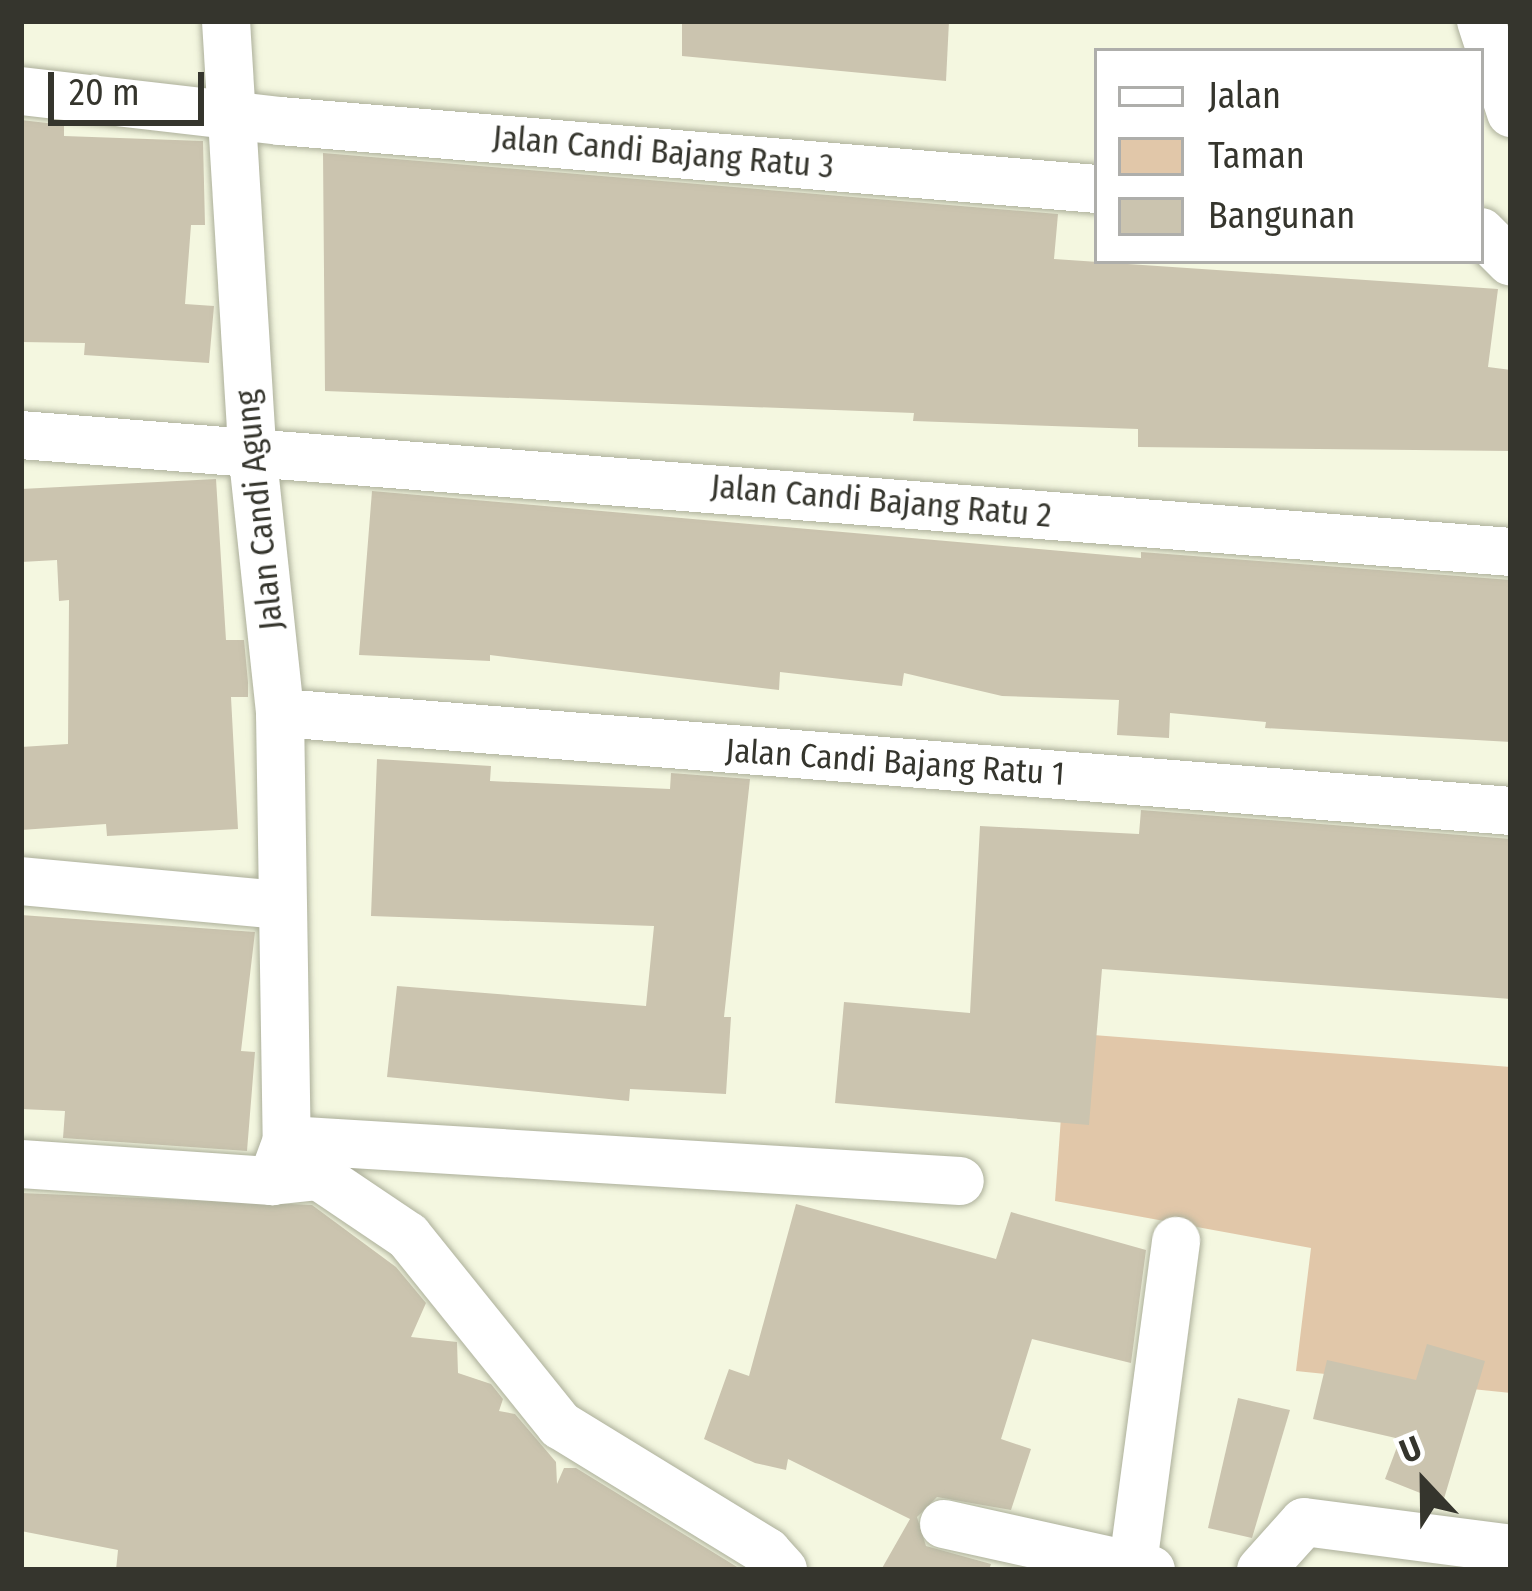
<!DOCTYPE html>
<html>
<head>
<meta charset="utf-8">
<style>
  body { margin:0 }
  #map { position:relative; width:1532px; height:1591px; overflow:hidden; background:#f4f7e0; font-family:"Fira Sans Condensed",sans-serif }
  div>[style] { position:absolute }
  .green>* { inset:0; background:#e1c7a9 }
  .building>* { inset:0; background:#cbc4af }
  .roads { filter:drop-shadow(0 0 3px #acaf9a) drop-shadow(0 0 3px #acaf9a) }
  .minor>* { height:48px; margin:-24px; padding:0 24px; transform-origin:24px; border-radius:24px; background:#fff }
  span { translate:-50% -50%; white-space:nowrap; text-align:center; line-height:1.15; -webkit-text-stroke:10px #fff; paint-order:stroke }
  .street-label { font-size:33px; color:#35352d }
  .frame { position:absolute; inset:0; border:24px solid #35352d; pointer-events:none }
  .legend { position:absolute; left:1094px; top:48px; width:390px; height:216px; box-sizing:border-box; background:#fff; border:3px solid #aeaeab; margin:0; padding:15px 21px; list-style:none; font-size:36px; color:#35352d }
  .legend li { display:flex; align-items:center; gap:24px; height:60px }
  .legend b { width:60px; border:3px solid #aeaeab }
  .north { position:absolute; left:1364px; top:1423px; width:120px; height:120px; -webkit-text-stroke:9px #fff; paint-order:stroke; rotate:338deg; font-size:33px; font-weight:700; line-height:48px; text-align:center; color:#35352d }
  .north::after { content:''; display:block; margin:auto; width:42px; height:54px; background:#35352d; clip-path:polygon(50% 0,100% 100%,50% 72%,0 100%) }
  .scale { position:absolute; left:48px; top:72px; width:156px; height:54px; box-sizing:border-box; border:6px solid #35352d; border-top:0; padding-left:15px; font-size:36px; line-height:42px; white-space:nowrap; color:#35352d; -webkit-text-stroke:9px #fff; paint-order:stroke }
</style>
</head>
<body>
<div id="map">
  <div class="green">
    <div style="clip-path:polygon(1067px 1033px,1511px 1067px,1511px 1393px,1296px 1371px,1311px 1248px,1055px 1201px)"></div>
  </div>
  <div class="building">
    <div style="clip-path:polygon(682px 21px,949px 21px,946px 81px,682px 56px)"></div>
    <div style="clip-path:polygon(21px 120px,64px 125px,64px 136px,203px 141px,205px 225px,191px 225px,185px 304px,214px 306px,209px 363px,84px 355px,85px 343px,21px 342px)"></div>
    <div style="clip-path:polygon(323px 153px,1058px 214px,1054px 259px,1498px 289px,1488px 367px,1511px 370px,1511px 451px,1138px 447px,1138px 429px,913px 421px,914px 413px,325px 391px)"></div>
    <div style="clip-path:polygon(216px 479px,226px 640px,244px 640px,248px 682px,248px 697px,231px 697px,238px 829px,107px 836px,106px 824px,21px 830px,21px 747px,68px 744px,69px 600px,59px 601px,57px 560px,21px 562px,21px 489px)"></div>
    <div style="clip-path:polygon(372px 491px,1141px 558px,1141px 552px,1511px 580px,1511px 742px,1265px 728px,1266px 722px,1170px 713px,1169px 738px,1117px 735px,1119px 700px,1002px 696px,904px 673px,902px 686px,780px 672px,779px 690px,490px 655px,490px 661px,359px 655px)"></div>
    <div style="clip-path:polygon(377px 759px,491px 766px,490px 781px,670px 789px,671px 773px,750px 779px,724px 1017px,731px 1017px,726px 1094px,630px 1089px,629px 1101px,387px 1077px,397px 986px,646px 1006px,654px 926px,371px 916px)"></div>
    <div style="clip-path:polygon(1141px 810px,1511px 839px,1511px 999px,1102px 969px,1089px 1125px,835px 1103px,844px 1002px,970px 1013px,980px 826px,1139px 834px)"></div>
    <div style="clip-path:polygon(21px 915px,255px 932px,241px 1051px,255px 1052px,247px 1151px,63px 1138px,65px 1111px,21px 1109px)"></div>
    <div style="clip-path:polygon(21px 1193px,312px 1205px,396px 1267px,426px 1303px,411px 1337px,457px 1342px,458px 1373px,491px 1384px,503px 1399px,499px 1411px,515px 1414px,556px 1462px,557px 1484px,564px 1468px,576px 1468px,742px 1570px,116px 1570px,118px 1550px,21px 1531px)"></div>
    <div style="clip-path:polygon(796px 1204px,996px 1259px,1011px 1212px,1146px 1250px,1131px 1363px,1032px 1339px,1001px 1439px,1031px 1449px,1011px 1510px,937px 1497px,917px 1517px,926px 1546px,991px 1564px,989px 1570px,881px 1570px,910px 1519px,788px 1459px,786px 1470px,755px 1463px,704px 1439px,729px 1369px,749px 1376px)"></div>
    <div style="clip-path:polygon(1427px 1344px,1485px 1361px,1443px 1502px,1385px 1479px,1400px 1439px,1313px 1419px,1327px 1360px,1416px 1380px)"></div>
    <div style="clip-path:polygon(1238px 1398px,1290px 1410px,1252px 1538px,1208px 1528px)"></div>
  </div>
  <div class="roads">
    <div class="minor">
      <div style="left:226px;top:21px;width:430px;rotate:86.5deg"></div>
      <div style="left:252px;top:450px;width:264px;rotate:83.9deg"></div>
      <div style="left:280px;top:713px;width:427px;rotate:89.1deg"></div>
      <div style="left:287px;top:1140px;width:44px;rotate:110.1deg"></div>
      <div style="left:1481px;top:21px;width:97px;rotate:71.9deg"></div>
      <div style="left:21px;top:91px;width:261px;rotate:6.6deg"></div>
      <div style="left:280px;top:121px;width:820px;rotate:4.76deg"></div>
      <div style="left:1481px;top:232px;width:42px;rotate:45deg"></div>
      <div style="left:21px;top:435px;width:1495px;rotate:4.49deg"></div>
      <div style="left:280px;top:713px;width:1235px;rotate:4.55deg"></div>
      <div style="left:21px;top:881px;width:262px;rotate:5.3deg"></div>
      <div style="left:287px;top:1140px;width:674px;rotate:3.49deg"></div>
      <div style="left:21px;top:1164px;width:252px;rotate:3.9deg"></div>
      <div style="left:272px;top:1181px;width:47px;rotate:-6.1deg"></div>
      <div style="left:319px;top:1176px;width:107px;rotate:34deg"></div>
      <div style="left:408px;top:1236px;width:243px;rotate:51.2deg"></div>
      <div style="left:560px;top:1425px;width:243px;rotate:31.5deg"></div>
      <div style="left:767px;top:1552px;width:24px;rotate:48deg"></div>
      <div style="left:944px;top:1524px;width:212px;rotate:12.5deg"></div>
      <div style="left:1133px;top:1564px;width:326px;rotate:-82.4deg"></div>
      <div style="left:1261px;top:1570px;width:64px;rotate:-48.1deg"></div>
      <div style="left:1304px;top:1522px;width:209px;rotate:7.4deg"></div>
    </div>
  </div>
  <div class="street-label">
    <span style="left:663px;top:153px;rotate:5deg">Jalan Candi Bajang Ratu 3</span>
    <span style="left:881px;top:502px;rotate:5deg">Jalan Candi Bajang Ratu 2</span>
    <span style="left:260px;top:510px;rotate:-96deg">Jalan Candi Agung</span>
    <span style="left:895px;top:763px;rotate:4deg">Jalan Candi Bajang Ratu 1</span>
  </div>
  <div class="frame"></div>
  <ul class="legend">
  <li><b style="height:15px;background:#fff"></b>Jalan</li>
  <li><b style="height:33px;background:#e1c7a9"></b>Taman</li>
  <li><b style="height:33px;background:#cbc4af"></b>Bangunan</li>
  </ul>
  <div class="north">U</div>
  <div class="scale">20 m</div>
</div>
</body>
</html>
